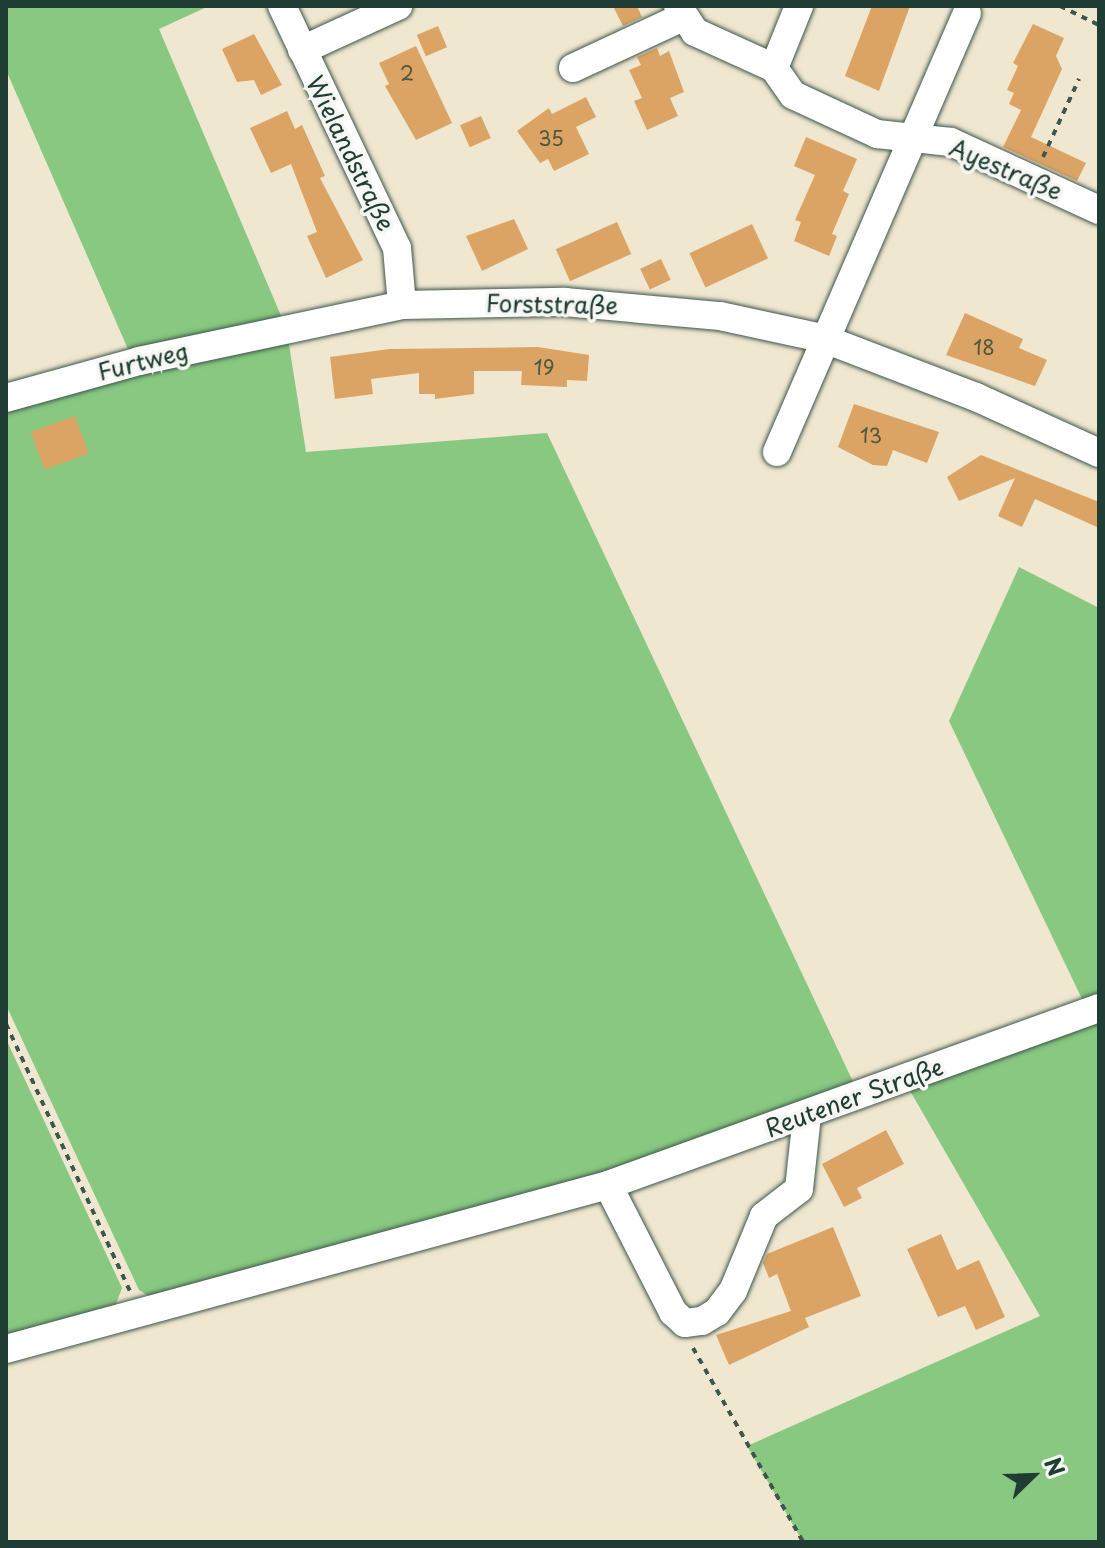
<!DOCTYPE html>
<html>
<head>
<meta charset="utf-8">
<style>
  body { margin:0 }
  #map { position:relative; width:1105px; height:1548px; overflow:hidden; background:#efe7d0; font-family:"Playpen Sans",sans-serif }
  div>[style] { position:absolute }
  .green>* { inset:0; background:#88c880 }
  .building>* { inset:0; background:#dba464; transform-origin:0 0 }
  .path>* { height:4px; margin-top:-2px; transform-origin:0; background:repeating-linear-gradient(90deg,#3e564b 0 6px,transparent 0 12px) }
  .roads { filter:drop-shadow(0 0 2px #3e564b) drop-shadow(0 0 2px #3e564b) }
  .minor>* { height:28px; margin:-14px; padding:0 14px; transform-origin:14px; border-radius:14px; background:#fff }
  span { translate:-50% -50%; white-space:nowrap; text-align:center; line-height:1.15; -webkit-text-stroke:7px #f6f6f2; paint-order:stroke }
  .number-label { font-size:20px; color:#4e5740 }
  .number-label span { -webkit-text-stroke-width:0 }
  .street-label { font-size:24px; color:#1f3d34 }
  .frame { position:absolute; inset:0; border:8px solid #1f3d34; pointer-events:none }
  .north { position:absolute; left:993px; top:1436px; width:80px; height:80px; -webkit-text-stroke:6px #f6f6f2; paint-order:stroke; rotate:67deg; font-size:22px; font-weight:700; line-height:32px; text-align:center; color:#1f3d34 }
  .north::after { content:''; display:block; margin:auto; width:28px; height:36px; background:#1f3d34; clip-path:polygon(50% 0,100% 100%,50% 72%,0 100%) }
</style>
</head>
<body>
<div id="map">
  <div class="green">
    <div style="clip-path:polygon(6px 6px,209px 6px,159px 29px,282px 318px,131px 356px,6px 70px)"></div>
    <div style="clip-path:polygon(287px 332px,306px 452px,547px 433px,856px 1088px,604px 1174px,152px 1298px,139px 1290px,6px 1005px,6px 404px)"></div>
    <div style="clip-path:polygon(1019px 567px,1099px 608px,1099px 995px,1083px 1001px,949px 721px)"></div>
    <div style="clip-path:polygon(1099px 1017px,1099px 1542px,803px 1542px,747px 1446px,1040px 1316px,909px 1089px)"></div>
    <div style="clip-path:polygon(6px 1039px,122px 1288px,114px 1309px,6px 1338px)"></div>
  </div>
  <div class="building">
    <div style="clip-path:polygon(613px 6px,637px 6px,642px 17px,623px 26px)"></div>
    <div style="clip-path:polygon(872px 6px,910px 6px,879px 91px,845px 76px)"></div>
    <div style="clip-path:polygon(1033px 24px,1064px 38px,1056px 56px,1062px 69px,1031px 137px,1086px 163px,1077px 181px,1003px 147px,1021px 110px,1009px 104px,1014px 93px,1007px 90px,1018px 66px,1013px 63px)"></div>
    <div style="left:438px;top:26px;width:23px;height:23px;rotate:67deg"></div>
    <div style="clip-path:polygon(254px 34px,282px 85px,261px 95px,254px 80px,237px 82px,222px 49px)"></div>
    <div style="clip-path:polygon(416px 46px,452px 123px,416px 140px,385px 86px,389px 84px,379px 63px)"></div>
    <div style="clip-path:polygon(657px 48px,660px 56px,669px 51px,684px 92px,670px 98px,678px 116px,647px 130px,634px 101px,642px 98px,629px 70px,641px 65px,637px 57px)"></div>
    <div style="clip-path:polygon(586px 97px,596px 117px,576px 127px,589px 154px,554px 171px,548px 159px,540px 163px,517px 131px,549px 108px,552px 114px)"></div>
    <div style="clip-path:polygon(287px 111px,295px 129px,302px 125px,325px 176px,320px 178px,363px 260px,326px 278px,307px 236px,317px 232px,291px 164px,271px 173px,250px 128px)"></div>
    <div style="left:481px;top:116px;width:24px;height:23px;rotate:66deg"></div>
    <div style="clip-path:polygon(806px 137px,857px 159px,843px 191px,849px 194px,832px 234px,837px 236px,829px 256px,794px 241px,801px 222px,795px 220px,815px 175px,794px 166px)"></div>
    <div style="clip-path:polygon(514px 219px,528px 249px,482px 271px,466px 236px)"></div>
    <div style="left:617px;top:222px;width:35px;height:67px;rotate:66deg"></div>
    <div style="left:752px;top:224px;width:38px;height:69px;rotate:65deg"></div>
    <div style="left:661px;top:259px;width:23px;height:23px;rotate:65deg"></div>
    <div style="clip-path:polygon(965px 313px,1023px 339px,1019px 348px,1047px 360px,1035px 386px,946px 355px)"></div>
    <div style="clip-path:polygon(538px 347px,589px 355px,587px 381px,567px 380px,567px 387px,521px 385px,522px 371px,474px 371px,474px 394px,435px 399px,435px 394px,419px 394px,419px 373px,371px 379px,373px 394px,335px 399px,330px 357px,390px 349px)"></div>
    <div style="clip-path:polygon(854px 404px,939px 432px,927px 463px,893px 450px,887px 466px,873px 465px,838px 447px)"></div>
    <div style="left:75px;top:416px;width:40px;height:47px;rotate:70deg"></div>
    <div style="clip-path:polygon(981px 455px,1099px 502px,1099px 528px,1035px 499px,1022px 527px,998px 516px,1015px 478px,959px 501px,947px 477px)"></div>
    <div style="clip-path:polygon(886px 1130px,904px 1164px,857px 1188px,862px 1198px,844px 1207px,822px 1164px)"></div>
    <div style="clip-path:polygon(833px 1227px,861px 1296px,805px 1318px,809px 1327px,729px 1365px,716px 1335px,791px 1311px,777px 1274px,769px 1278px,763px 1263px,767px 1254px)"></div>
    <div style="clip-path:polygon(941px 1234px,957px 1270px,979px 1260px,1005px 1317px,976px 1330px,965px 1306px,938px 1317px,907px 1249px)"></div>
  </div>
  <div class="path">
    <div style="left:1060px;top:6px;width:43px;rotate:26deg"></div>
    <div style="left:1043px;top:157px;width:86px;rotate:-65.2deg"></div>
    <div style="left:6px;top:1024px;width:294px;rotate:65.1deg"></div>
    <div style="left:693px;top:1348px;width:223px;rotate:60.4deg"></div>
  </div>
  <div class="roads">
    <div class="minor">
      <div style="left:282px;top:6px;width:268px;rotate:64.6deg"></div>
      <div style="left:397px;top:248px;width:57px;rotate:85deg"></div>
      <div style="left:678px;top:6px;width:31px;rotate:57deg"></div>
      <div style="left:695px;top:32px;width:87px;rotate:24.5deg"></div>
      <div style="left:774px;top:68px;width:33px;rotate:55deg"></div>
      <div style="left:793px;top:95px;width:93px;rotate:24.9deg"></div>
      <div style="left:877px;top:134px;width:74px;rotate:6.2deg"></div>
      <div style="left:951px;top:142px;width:163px;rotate:24.7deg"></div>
      <div style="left:302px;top:50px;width:106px;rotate:-24.6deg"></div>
      <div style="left:573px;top:68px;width:121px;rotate:-24.9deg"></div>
      <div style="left:774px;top:68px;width:67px;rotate:-68deg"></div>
      <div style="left:6px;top:398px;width:138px;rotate:-15.5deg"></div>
      <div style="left:139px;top:361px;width:269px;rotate:-12deg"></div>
      <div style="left:402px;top:305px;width:163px;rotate:-1.1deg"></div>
      <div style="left:565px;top:302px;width:156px;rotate:5.2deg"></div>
      <div style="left:720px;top:316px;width:104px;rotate:12.2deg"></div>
      <div style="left:822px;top:338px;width:165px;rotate:21deg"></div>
      <div style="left:976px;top:397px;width:135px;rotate:24.5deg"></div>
      <div style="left:777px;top:452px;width:478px;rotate:-66.6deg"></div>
      <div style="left:608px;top:1185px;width:143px;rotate:62.9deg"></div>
      <div style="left:673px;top:1312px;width:16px;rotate:43deg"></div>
      <div style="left:685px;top:1323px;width:17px;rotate:-7deg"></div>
      <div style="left:702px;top:1321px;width:17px;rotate:-31deg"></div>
      <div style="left:717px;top:1312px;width:26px;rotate:-53deg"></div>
      <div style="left:733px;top:1291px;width:81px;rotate:-67.5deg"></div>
      <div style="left:764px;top:1216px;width:44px;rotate:-37.6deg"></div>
      <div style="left:799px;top:1189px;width:74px;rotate:-83.8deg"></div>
      <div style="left:6px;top:1349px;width:624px;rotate:-15.24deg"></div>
      <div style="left:608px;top:1185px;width:522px;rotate:-19.82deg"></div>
    </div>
  </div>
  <div class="number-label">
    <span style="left:407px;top:73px">2</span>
    <span style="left:551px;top:138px">35</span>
    <span style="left:984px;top:347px">18</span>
    <span style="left:544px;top:367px">19</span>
    <span style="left:871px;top:435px">13</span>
  </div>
  <div class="street-label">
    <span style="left:351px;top:153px;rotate:64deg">Wielandstraße</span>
    <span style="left:1006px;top:169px;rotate:23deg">Ayestraße</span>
    <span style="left:552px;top:304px;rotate:1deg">Forststraße</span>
    <span style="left:143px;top:361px;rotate:-14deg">Furtweg</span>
    <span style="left:854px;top:1097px;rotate:-20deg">Reutener Straße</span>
  </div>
  <div class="frame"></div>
  <div class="north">N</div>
</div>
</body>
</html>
